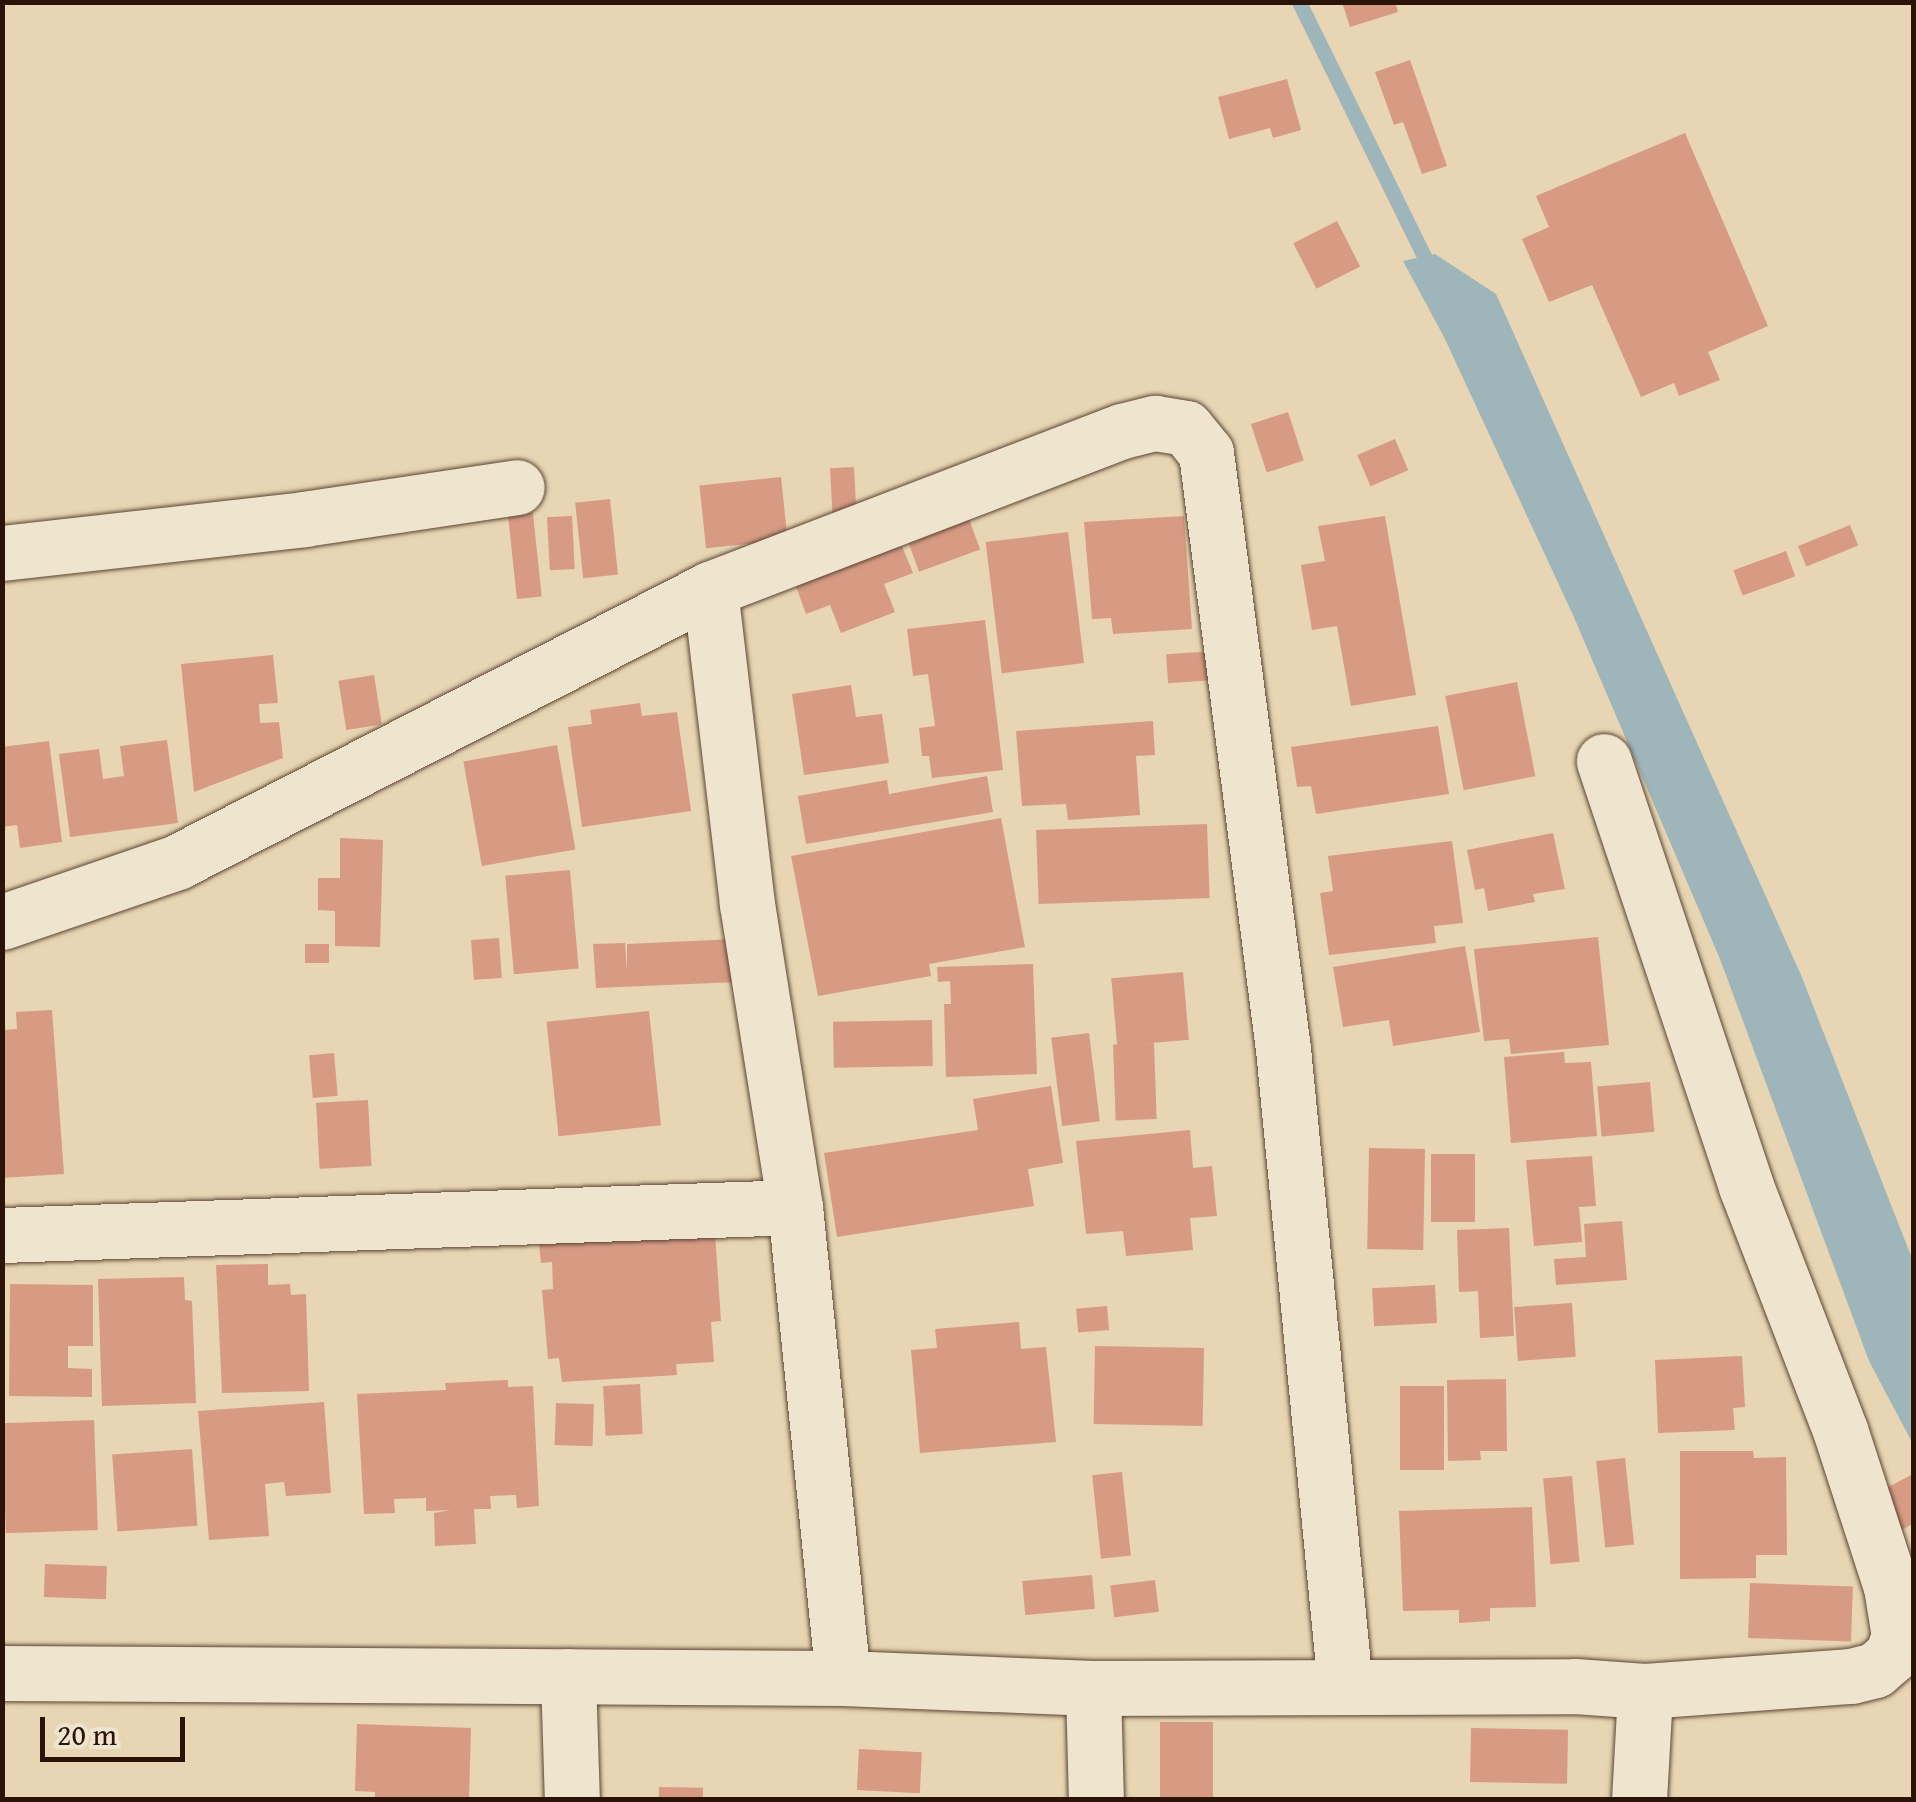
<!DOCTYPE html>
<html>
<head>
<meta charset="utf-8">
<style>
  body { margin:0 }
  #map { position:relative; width:1916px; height:1802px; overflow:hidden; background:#e7d5b3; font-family:"Gentium Book Plus",serif }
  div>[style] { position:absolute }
  .water>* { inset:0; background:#9eb5ba }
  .stream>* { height:15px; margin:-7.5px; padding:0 7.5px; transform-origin:7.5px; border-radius:7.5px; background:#9eb5ba }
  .building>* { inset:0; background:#d79b84; transform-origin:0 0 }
  .roads { filter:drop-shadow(0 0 2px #5b4432) drop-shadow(0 0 2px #5b4432) }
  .street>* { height:55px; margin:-27.5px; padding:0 27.5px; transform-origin:27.5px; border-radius:27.5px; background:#efe4ce }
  span { translate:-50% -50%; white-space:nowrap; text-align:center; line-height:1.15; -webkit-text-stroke:9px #efe4ce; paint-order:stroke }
  .frame { position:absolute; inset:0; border:5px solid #2c1307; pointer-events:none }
  .scale { position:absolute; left:40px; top:1717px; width:145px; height:45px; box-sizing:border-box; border:5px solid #2c1307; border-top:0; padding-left:12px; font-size:30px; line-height:35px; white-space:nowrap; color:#2c1307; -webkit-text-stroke:8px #efe4ce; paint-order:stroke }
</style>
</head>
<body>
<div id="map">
  <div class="water">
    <div style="clip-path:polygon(1435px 254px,1496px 294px,1801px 975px,1913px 1261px,1913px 1444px,1869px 1361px,1720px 959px,1573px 615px,1444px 337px,1403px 261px)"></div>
  </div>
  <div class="stream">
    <div style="left:1299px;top:2px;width:301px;rotate:63.8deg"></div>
  </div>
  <div class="building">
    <div style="clip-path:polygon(1342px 2px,1395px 2px,1398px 12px,1350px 27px)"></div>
    <div style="clip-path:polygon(1410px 60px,1447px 166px,1422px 174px,1403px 122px,1394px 125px,1375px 72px)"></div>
    <div style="clip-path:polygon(1287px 79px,1301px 130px,1273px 138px,1270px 128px,1229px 139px,1218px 97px)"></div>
    <div style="clip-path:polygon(1685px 133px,1768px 326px,1708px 352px,1720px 380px,1679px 396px,1674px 383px,1641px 397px,1592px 285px,1549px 302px,1522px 239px,1549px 227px,1536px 196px)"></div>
    <div style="left:1337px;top:221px;width:51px;height:49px;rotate:63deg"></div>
    <div style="left:1288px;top:412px;width:51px;height:39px;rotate:72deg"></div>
    <div style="left:1395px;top:439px;width:34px;height:41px;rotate:67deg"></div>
    <div style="left:854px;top:467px;width:52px;height:24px;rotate:87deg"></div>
    <div style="left:781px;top:477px;width:63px;height:82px;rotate:84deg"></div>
    <div style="left:961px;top:497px;width:56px;height:65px;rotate:70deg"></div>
    <div style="left:610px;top:499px;width:76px;height:35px;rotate:84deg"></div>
    <div style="left:532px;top:504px;width:93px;height:25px;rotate:84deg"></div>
    <div style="left:572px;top:516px;width:53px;height:25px;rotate:87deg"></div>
    <div style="clip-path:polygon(1184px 516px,1192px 629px,1113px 634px,1111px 618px,1092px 619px,1084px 522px)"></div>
    <div style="clip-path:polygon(1385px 516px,1416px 695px,1351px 706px,1337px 626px,1312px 630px,1301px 565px,1325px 561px,1318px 526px)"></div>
    <div style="left:1850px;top:525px;width:22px;height:56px;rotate:68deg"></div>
    <div style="left:1068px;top:532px;width:132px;height:83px;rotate:83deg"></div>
    <div style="clip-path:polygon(898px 536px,913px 573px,884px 584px,895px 612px,841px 633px,830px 605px,806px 614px,793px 578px)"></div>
    <div style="left:1786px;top:551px;width:27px;height:56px;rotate:70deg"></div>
    <div style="clip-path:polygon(985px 620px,1003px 770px,932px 778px,929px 756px,922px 756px,919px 728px,935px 726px,928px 674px,913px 676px,907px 629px)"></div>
    <div style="left:1214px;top:651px;width:29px;height:48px;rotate:86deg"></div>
    <div style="clip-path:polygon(273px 655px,278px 703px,259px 704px,260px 723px,279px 722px,283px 758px,194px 792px,181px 664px)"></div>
    <div style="left:374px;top:675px;width:50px;height:36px;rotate:81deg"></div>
    <div style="left:1517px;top:682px;width:96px;height:73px;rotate:79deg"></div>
    <div style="clip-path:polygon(851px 685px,856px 717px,882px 714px,889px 763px,804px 775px,792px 694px)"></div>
    <div style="clip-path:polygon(640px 703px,642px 716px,677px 712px,691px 811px,582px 827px,568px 727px,592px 724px,590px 710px)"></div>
    <div style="clip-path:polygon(1153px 721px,1155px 755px,1136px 756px,1140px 815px,1068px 820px,1066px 804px,1022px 806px,1016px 731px)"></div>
    <div style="clip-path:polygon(1438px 726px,1449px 794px,1316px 814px,1311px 786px,1297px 787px,1291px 747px)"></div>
    <div style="clip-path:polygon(167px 740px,178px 823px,70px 837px,59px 754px,99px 749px,103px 779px,124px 776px,120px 746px)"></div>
    <div style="clip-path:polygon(49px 741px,62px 842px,20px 848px,17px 825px,2px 827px,2px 747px)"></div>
    <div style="left:557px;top:745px;width:106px;height:95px;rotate:80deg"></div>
    <div style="clip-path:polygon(987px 776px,993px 812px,806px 844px,798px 796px,887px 780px,889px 794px)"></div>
    <div style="clip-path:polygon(1001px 818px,1025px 947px,929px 964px,931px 976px,818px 996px,791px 856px)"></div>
    <div style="left:1207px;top:824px;width:74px;height:171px;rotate:88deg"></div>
    <div style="clip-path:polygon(1553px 833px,1565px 889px,1533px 894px,1535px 902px,1488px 911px,1484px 888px,1475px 890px,1467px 850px)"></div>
    <div style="clip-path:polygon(340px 838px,383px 840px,380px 947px,335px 946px,335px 911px,318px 910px,318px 878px,340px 878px)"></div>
    <div style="clip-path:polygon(1452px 841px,1463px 923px,1434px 926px,1436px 943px,1329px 955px,1320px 893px,1333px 891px,1328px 856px)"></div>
    <div style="left:570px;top:870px;width:99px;height:65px;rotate:85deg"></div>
    <div style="clip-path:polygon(1598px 937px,1609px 1045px,1511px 1054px,1509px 1039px,1484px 1041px,1474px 949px)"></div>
    <div style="left:499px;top:938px;width:40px;height:28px;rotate:86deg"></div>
    <div style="clip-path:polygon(735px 939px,737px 982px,596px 988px,593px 944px,625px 943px,627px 971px,627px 944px)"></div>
    <div style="left:305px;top:944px;width:24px;height:19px"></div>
    <div style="clip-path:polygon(1465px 946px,1480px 1032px,1393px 1046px,1389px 1020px,1343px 1027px,1333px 967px)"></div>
    <div style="clip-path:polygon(1033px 964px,1037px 1074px,946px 1077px,944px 1004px,951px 1004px,950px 981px,938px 982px,937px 967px)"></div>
    <div style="left:1183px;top:972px;width:68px;height:72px;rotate:85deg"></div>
    <div style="clip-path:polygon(52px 1010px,64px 1174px,2px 1178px,2px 1030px,17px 1029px,16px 1012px)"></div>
    <div style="left:649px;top:1011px;width:115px;height:103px;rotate:84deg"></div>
    <div style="left:932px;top:1020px;width:46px;height:99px;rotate:89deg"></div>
    <div style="left:1089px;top:1033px;width:89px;height:38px;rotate:83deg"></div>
    <div style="left:1154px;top:1043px;width:76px;height:41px;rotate:88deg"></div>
    <div style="clip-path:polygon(1564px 1052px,1565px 1063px,1591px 1062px,1597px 1136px,1511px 1143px,1504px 1057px)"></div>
    <div style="left:334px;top:1053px;width:43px;height:25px;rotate:85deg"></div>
    <div style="left:1650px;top:1082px;width:50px;height:53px;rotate:85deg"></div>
    <div style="clip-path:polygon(1051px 1086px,1063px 1163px,1028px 1169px,1034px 1206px,837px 1237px,824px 1153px,978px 1130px,973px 1099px)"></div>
    <div style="left:368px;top:1100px;width:66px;height:52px;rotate:87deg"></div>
    <div style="clip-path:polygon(1190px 1130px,1193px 1168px,1212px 1166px,1217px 1216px,1190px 1218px,1193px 1250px,1126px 1256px,1123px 1231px,1086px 1234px,1076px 1141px)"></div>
    <div style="left:1369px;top:1148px;width:56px;height:101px;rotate:1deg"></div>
    <div style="left:1431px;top:1154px;width:44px;height:68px"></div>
    <div style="clip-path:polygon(1592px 1156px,1596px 1206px,1579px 1207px,1582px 1242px,1534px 1246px,1526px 1160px)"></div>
    <div style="clip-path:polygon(1622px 1221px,1627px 1280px,1556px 1285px,1554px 1259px,1586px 1257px,1584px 1224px)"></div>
    <div style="clip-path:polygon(1509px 1228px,1514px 1336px,1480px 1338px,1478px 1291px,1459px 1292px,1457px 1230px)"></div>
    <div style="clip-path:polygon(715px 1233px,721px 1321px,711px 1322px,714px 1362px,676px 1364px,677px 1375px,562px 1382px,559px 1358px,548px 1359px,542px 1290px,553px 1289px,552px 1262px,541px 1263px,539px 1244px)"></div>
    <div style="clip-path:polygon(268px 1264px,268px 1285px,290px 1284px,291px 1295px,306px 1294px,309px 1391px,222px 1393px,216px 1265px)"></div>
    <div style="clip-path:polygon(184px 1277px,185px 1300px,192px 1301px,196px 1403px,102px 1406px,98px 1279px)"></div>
    <div style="clip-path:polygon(10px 1284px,93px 1285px,93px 1346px,68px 1346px,68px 1368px,92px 1369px,92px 1397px,9px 1396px)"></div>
    <div style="left:1435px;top:1285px;width:38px;height:63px;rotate:87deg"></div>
    <div style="left:1572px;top:1303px;width:54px;height:58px;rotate:86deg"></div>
    <div style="left:1107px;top:1306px;width:24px;height:31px;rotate:85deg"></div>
    <div style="clip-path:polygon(1019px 1322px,1021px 1349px,1046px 1347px,1056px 1442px,920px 1453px,911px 1350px,937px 1348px,935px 1329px)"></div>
    <div style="left:1095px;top:1346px;width:109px;height:78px;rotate:1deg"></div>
    <div style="clip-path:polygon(1742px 1356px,1745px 1407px,1733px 1408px,1735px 1430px,1658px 1433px,1655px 1360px)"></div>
    <div style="clip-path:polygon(1506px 1379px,1507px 1451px,1480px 1451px,1481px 1460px,1448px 1461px,1447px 1380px)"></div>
    <div style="clip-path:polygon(508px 1380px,508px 1387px,533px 1386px,539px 1506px,517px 1508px,516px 1495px,490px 1496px,491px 1509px,474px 1509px,476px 1544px,435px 1546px,434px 1513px,451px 1510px,426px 1511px,426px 1498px,394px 1499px,395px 1513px,364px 1514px,357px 1394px,446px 1390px,445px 1383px)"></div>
    <div style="left:640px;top:1384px;width:50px;height:37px;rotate:87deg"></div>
    <div style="left:1400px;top:1386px;width:44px;height:84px"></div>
    <div style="clip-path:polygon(324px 1402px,331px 1493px,286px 1496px,284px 1482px,265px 1484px,269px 1536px,209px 1540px,198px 1411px)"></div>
    <div style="left:556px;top:1403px;width:38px;height:42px;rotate:2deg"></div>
    <div style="left:94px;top:1420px;width:110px;height:92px;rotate:88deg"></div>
    <div style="left:192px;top:1449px;width:77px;height:80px;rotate:86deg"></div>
    <div style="clip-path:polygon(1680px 1451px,1753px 1451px,1754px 1458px,1786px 1457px,1787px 1555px,1756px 1555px,1756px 1578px,1680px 1579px)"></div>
    <div style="left:1625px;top:1458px;width:87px;height:29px;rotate:84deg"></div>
    <div style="left:1122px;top:1472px;width:84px;height:30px;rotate:84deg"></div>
    <div style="clip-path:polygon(1911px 1475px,1914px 1523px,1902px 1530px,1881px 1491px)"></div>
    <div style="left:1572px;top:1476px;width:86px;height:29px;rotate:85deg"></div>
    <div style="clip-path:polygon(1532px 1507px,1536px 1607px,1490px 1608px,1490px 1621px,1459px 1623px,1459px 1610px,1403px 1611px,1399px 1511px)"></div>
    <div style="left:45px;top:1564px;width:62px;height:33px;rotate:2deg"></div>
    <div style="left:1092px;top:1575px;width:34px;height:70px;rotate:85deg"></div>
    <div style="left:1155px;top:1580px;width:32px;height:45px;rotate:83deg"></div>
    <div style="left:1750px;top:1583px;width:103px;height:55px;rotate:2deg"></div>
    <div style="left:1160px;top:1722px;width:53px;height:78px"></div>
    <div style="clip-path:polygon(357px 1724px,471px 1728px,469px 1800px,375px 1800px,375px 1792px,355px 1791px)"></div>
    <div style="left:1471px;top:1728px;width:97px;height:54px;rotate:1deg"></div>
    <div style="left:859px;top:1749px;width:63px;height:41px;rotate:3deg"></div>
    <div style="left:659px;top:1787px;width:44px;height:13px;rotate:1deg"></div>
  </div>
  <div class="roads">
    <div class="street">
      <div style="left:2px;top:553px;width:304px;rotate:-6.4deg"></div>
      <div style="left:304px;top:519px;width:215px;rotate:-8.5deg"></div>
      <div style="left:710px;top:589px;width:317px;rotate:83.3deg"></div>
      <div style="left:747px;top:904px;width:307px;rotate:81deg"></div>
      <div style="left:795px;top:1207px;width:473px;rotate:84.2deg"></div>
      <div style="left:2px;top:922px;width:185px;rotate:-18.9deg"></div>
      <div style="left:177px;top:862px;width:599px;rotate:-27.12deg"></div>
      <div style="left:710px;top:589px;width:441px;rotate:-21deg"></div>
      <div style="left:1122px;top:431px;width:34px;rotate:-14deg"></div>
      <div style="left:1155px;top:423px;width:31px;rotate:9deg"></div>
      <div style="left:1186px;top:428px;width:32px;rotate:51deg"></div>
      <div style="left:1206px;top:453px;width:601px;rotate:82.64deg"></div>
      <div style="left:1283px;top:1049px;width:640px;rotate:84.44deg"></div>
      <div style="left:2px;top:1235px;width:793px;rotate:-2.02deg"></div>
      <div style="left:2px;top:1673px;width:841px;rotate:0.34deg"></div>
      <div style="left:843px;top:1678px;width:250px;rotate:2.3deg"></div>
      <div style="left:1093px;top:1688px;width:482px;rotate:-0.2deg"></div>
      <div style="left:1575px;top:1686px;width:70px;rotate:4.1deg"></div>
      <div style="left:1645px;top:1691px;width:207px;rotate:-4.2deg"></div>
      <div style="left:1851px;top:1676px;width:25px;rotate:-14deg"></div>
      <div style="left:1875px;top:1670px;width:23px;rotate:-41deg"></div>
      <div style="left:1892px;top:1655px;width:20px;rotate:-70deg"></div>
      <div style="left:1899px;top:1636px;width:50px;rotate:-99.3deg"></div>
      <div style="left:1891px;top:1587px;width:165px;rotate:-108deg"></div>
      <div style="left:1840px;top:1430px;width:261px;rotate:-111.1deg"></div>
      <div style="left:1746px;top:1186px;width:448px;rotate:-108.5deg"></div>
      <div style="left:568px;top:1676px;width:124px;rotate:88.2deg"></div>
      <div style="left:1093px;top:1688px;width:112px;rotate:88.5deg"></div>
      <div style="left:1639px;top:1800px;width:109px;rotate:-86.8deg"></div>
    </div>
  </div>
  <div class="frame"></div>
  <div class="scale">20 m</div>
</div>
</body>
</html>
